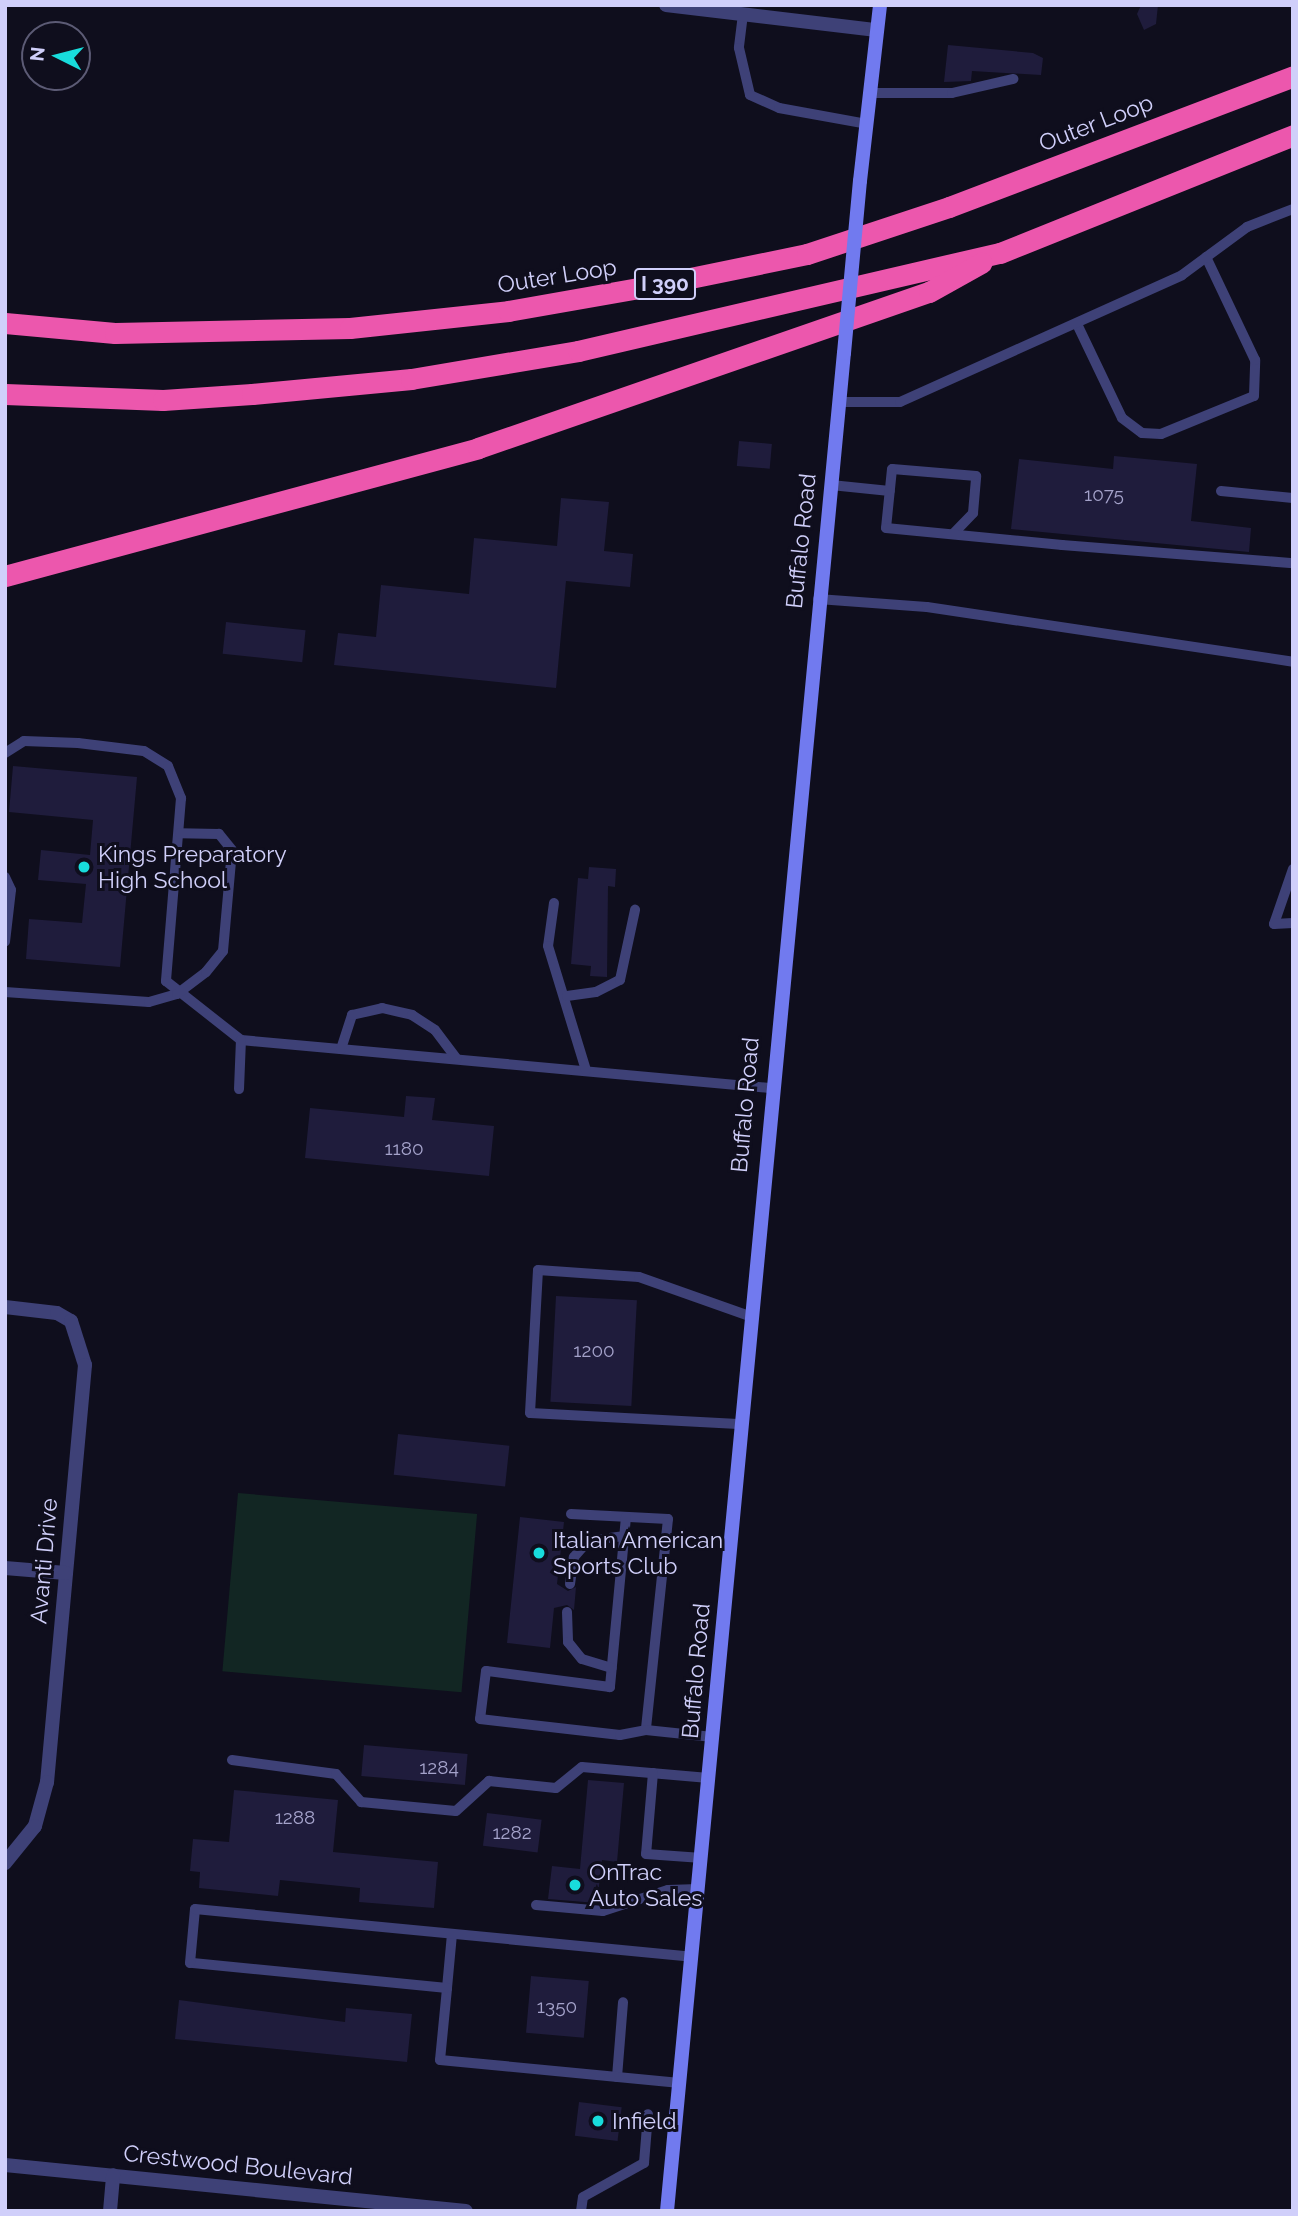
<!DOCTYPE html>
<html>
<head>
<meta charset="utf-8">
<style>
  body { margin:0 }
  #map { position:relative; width:1298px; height:2216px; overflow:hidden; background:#0f0e1d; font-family:Raleway,sans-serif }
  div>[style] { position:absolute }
  .green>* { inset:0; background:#122623; transform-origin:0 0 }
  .building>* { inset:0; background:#1f1c3c; transform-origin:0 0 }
  .service>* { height:10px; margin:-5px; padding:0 5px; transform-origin:5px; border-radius:5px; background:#3e4177 }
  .minor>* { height:14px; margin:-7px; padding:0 7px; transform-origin:7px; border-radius:7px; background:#3e4177 }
  .secondary>* { height:14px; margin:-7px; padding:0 7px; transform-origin:7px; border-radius:7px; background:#717aef }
  .motorway>* { height:21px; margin:-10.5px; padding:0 10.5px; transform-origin:10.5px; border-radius:10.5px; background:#ec57ad }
  .secondary-bridge>* { height:14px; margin:-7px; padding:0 7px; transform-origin:7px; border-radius:7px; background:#717aef }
  .dots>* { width:19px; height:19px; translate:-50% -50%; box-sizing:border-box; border:4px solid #0f0e1d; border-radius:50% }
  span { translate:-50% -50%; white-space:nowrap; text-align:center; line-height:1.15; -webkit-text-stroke:6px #0f0e1d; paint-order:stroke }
  .number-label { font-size:19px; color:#a4a2ca }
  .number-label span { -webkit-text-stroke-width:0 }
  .shield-label span { padding:2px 5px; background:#0f0e1d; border:2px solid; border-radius:5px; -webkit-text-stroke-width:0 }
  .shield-label { font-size:21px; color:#d0cffa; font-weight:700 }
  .street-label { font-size:23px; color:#d0cffa }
  .poi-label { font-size:23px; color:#d0cffa }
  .left { translate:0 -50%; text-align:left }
  .frame { position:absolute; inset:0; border:7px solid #d0cffa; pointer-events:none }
  .north { position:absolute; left:21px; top:21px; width:70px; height:70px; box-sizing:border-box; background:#0f0e1d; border:2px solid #5c5b75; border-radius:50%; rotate:276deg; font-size:19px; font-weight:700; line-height:28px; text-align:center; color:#d0cffa }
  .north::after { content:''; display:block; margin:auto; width:24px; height:32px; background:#18dcdc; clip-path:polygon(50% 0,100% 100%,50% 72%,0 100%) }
</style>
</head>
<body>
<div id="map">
  <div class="green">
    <div style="left:238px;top:1493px;width:240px;height:179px;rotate:5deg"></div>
  </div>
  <div class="building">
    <div style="clip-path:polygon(1141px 5px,1158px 5px,1156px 24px,1144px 30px,1137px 14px)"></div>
    <div style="clip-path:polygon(948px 45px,1033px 53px,1043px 58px,1041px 75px,972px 71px,971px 81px,944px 82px)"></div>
    <div style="left:739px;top:441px;width:33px;height:25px;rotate:5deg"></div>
    <div style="clip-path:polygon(1114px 456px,1197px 464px,1191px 521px,1251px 528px,1249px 552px,1011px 529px,1019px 459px,1113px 469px)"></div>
    <div style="clip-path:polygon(561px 498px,609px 502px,604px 551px,633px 554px,630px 587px,566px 581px,556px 688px,334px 665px,338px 633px,376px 637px,381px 585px,469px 594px,474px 538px,557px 546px)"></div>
    <div style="left:226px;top:622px;width:80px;height:32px;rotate:6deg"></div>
    <div style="clip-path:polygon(13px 766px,137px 777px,120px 967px,26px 959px,29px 919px,82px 923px,86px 884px,38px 880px,41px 850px,90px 855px,93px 820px,9px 812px)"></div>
    <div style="clip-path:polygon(589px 867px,616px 869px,615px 887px,608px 886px,607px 977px,590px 976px,591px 966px,571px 964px,578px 878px,588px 879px)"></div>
    <div style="clip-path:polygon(406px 1096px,435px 1098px,432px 1120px,494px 1126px,489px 1176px,305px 1158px,310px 1108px,404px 1117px)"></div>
    <div style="left:556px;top:1296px;width:81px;height:106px;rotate:3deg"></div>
    <div style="left:398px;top:1434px;width:112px;height:41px;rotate:6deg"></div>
    <div style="clip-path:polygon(520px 1517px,564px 1522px,557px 1584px,568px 1591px,576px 1587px,574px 1610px,567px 1605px,554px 1608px,550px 1648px,507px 1643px)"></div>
    <div style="left:364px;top:1745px;width:104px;height:31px;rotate:5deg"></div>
    <div style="clip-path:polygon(588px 1780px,624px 1783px,617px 1862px,602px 1860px,597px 1903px,548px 1899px,552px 1866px,580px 1869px)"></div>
    <div style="clip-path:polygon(234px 1790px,338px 1800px,333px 1852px,438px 1862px,434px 1908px,359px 1902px,360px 1888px,280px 1880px,278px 1896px,199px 1888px,200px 1872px,190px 1871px,193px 1839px,229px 1842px)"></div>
    <div style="left:487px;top:1813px;width:55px;height:33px;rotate:7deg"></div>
    <div style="left:531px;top:1976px;width:58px;height:57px;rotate:5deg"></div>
    <div style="clip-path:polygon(179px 2000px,345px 2022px,346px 2008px,412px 2014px,407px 2062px,175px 2039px)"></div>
    <div style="left:579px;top:2102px;width:43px;height:34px;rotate:7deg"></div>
  </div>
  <div class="service">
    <div style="left:743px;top:14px;width:34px;rotate:97deg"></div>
    <div style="left:739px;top:48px;width:48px;rotate:76.8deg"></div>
    <div style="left:750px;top:95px;width:32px;rotate:24deg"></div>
    <div style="left:779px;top:108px;width:89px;rotate:10.3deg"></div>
    <div style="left:870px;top:93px;width:82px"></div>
    <div style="left:952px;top:93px;width:63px;rotate:-12.9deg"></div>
    <div style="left:1077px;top:324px;width:104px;rotate:64.4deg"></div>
    <div style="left:1122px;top:418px;width:25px;rotate:37deg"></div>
    <div style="left:1142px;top:433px;width:19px;rotate:3deg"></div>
    <div style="left:1161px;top:434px;width:100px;rotate:-22.2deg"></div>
    <div style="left:1254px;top:396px;width:36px;rotate:-88deg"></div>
    <div style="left:1255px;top:360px;width:114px;rotate:-115.4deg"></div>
    <div style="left:839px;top:402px;width:61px"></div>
    <div style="left:900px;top:402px;width:309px;rotate:-24.2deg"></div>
    <div style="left:1182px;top:275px;width:81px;rotate:-36.4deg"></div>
    <div style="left:1247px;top:227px;width:49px;rotate:-21.4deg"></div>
    <div style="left:831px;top:485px;width:59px;rotate:5.8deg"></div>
    <div style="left:1221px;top:491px;width:72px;rotate:5.6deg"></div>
    <div style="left:953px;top:534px;width:29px;rotate:-46deg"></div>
    <div style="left:973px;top:513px;width:37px;rotate:-85deg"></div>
    <div style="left:976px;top:476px;width:84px;rotate:-175.2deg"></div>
    <div style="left:892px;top:469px;width:59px;rotate:95.8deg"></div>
    <div style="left:886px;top:528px;width:177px;rotate:5.5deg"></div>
    <div style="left:1062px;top:545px;width:232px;rotate:4.5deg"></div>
    <div style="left:818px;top:599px;width:109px;rotate:4.2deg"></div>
    <div style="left:927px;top:607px;width:370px;rotate:8.5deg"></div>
    <div style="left:5px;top:753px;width:22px;rotate:-32deg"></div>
    <div style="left:24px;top:741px;width:54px;rotate:2.1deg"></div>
    <div style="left:78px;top:743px;width:66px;rotate:6.9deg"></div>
    <div style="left:144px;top:751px;width:28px;rotate:32deg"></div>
    <div style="left:168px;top:766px;width:35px;rotate:68deg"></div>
    <div style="left:181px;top:798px;width:184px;rotate:94.7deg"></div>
    <div style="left:166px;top:981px;width:95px;rotate:38.2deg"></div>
    <div style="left:241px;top:1040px;width:531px;rotate:5.18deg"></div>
    <div style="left:1293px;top:869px;width:58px;rotate:109.1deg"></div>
    <div style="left:1274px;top:924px;width:19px;rotate:-3deg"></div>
    <div style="left:5px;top:877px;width:14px;rotate:65deg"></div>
    <div style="left:11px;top:890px;width:52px;rotate:96.6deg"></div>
    <div style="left:554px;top:903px;width:43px;rotate:97.9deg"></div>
    <div style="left:548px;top:946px;width:130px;rotate:73deg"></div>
    <div style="left:5px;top:992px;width:144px;rotate:4deg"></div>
    <div style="left:149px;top:1002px;width:29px;rotate:-16deg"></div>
    <div style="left:177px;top:994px;width:36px;rotate:-37deg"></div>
    <div style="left:206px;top:972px;width:27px;rotate:-51deg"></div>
    <div style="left:223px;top:951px;width:101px;rotate:-84.9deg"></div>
    <div style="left:232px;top:850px;width:21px;rotate:-129deg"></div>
    <div style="left:219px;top:834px;width:39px;rotate:-179deg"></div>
    <div style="left:567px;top:996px;width:29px;rotate:-8deg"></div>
    <div style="left:596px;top:992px;width:27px;rotate:-27deg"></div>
    <div style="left:620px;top:980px;width:72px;rotate:-77.9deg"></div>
    <div style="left:341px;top:1049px;width:36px;rotate:-72deg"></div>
    <div style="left:352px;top:1015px;width:31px;rotate:-13deg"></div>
    <div style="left:382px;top:1008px;width:31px;rotate:13deg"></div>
    <div style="left:412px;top:1015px;width:27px;rotate:33deg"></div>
    <div style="left:435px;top:1030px;width:36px;rotate:53deg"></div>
    <div style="left:239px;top:1089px;width:49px;rotate:-87.7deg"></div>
    <div style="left:738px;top:1424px;width:208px;rotate:-177deg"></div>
    <div style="left:530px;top:1413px;width:143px;rotate:-86.8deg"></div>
    <div style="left:538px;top:1270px;width:101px;rotate:4deg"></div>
    <div style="left:639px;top:1277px;width:117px;rotate:19.5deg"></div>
    <div style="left:571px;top:1514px;width:97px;rotate:3deg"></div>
    <div style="left:668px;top:1519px;width:212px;rotate:96deg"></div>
    <div style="left:646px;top:1730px;width:67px;rotate:6deg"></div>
    <div style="left:626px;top:1517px;width:171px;rotate:95.4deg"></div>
    <div style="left:610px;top:1687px;width:125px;rotate:-172.6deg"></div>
    <div style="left:486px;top:1671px;width:48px;rotate:97.1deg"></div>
    <div style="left:480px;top:1719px;width:141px;rotate:6.5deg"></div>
    <div style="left:620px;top:1735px;width:26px;rotate:-11deg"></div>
    <div style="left:570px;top:1584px;width:27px;rotate:-82deg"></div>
    <div style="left:574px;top:1557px;width:21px;rotate:-49deg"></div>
    <div style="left:588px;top:1541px;width:37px;rotate:-8deg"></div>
    <div style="left:567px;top:1612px;width:30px;rotate:88deg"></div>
    <div style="left:568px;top:1642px;width:22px;rotate:51deg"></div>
    <div style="left:582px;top:1659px;width:31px;rotate:17deg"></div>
    <div style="left:232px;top:1760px;width:105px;rotate:7.7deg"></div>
    <div style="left:336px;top:1774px;width:38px;rotate:48deg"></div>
    <div style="left:361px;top:1802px;width:95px;rotate:5.4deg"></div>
    <div style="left:456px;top:1811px;width:45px;rotate:-42.3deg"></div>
    <div style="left:489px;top:1781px;width:67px;rotate:6deg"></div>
    <div style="left:556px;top:1788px;width:33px;rotate:-39deg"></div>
    <div style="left:582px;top:1767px;width:127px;rotate:5deg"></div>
    <div style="left:653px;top:1773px;width:81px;rotate:94.9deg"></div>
    <div style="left:646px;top:1854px;width:56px;rotate:4.1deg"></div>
    <div style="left:536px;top:1905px;width:67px;rotate:5.1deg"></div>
    <div style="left:603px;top:1911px;width:68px;rotate:-17.9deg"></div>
    <div style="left:668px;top:1890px;width:30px;rotate:-2deg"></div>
    <div style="left:447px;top:1988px;width:54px;rotate:-84.7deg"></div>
    <div style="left:617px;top:2077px;width:75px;rotate:-85.4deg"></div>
    <div style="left:680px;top:2083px;width:241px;rotate:-174.5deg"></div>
    <div style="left:440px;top:2060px;width:72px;rotate:-84.4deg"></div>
    <div style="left:447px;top:1988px;width:258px;rotate:-174.4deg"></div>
    <div style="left:190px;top:1963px;width:54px;rotate:-84.7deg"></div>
    <div style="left:195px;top:1909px;width:499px;rotate:5.5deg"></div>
    <div style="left:581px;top:2211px;width:14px;rotate:-82deg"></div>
    <div style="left:583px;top:2197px;width:70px;rotate:-29.1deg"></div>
    <div style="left:644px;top:2163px;width:49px;rotate:-85.3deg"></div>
  </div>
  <div class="minor">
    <div style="left:666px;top:5px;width:212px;rotate:6.8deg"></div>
    <div style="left:5px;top:1307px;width:52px;rotate:6.6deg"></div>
    <div style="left:57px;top:1313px;width:16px;rotate:30deg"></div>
    <div style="left:71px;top:1321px;width:46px;rotate:72.3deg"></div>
    <div style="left:85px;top:1365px;width:419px;rotate:95.2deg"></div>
    <div style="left:47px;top:1782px;width:46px;rotate:105.3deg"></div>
    <div style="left:35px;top:1826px;width:48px;rotate:129deg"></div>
    <div style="left:5px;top:1568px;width:61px;rotate:4.7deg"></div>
    <div style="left:5px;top:2165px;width:463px;rotate:5.7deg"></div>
    <div style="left:110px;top:2211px;width:36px;rotate:-85deg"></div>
  </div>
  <div class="secondary">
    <div style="left:860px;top:181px;width:177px;rotate:-83.5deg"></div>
    <div style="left:667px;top:2211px;width:1866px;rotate:-84.56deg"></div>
  </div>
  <div class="motorway">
    <div style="left:5px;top:323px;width:110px;rotate:5.2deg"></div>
    <div style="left:115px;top:333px;width:235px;rotate:-1.2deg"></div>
    <div style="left:350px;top:328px;width:159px;rotate:-6.1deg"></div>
    <div style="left:508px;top:311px;width:155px;rotate:-10deg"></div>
    <div style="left:661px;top:284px;width:149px;rotate:-11.6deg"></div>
    <div style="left:807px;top:254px;width:150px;rotate:-18.3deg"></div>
    <div style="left:949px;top:207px;width:368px;rotate:-20.8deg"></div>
    <div style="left:5px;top:394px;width:158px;rotate:2.2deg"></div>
    <div style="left:163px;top:400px;width:89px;rotate:-3.9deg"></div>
    <div style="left:252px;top:394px;width:160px;rotate:-5.4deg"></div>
    <div style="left:411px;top:379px;width:169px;rotate:-9.5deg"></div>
    <div style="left:578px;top:351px;width:433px;rotate:-13.1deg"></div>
    <div style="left:1000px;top:253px;width:316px;rotate:-21.9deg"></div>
    <div style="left:5px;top:576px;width:490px;rotate:-15.1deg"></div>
    <div style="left:478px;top:448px;width:477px;rotate:-19.1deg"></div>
    <div style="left:929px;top:292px;width:60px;rotate:-29.1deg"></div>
  </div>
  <div class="secondary-bridge">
    <div style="left:844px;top:353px;width:173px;rotate:-84.7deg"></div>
  </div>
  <div class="dots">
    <div style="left:84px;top:867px;background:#18dcdc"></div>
    <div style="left:539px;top:1553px;background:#18dcdc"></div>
    <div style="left:575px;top:1885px;background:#18dcdc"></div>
    <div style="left:598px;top:2121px;background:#18dcdc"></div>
  </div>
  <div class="number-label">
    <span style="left:1104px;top:495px">1075</span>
    <span style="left:404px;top:1149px">1180</span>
    <span style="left:594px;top:1351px">1200</span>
    <span style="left:439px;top:1768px">1284</span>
    <span style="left:295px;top:1818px">1288</span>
    <span style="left:512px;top:1833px">1282</span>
    <span style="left:557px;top:2007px">1350</span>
  </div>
  <div class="shield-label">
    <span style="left:665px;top:284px">I 390</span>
  </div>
  <div class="street-label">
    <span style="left:1096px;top:123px;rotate:-21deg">Outer Loop</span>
    <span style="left:557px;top:276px;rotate:-9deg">Outer Loop</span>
    <span style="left:801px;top:541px;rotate:-84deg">Buffalo Road</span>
    <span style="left:745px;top:1105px;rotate:-85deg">Buffalo Road</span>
    <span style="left:44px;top:1561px;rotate:-85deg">Avanti Drive</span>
    <span style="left:696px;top:1671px;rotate:-85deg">Buffalo Road</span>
    <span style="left:238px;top:2165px;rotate:6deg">Crestwood Boulevard</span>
  </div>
  <div class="poi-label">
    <span class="left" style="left:98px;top:867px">Kings Preparatory<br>High School</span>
    <span class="left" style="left:553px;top:1553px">Italian American<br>Sports Club</span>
    <span class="left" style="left:589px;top:1885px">OnTrac<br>Auto Sales</span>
    <span class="left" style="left:612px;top:2121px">Infield</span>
  </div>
  <div class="frame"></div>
  <div class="north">N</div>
</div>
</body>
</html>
